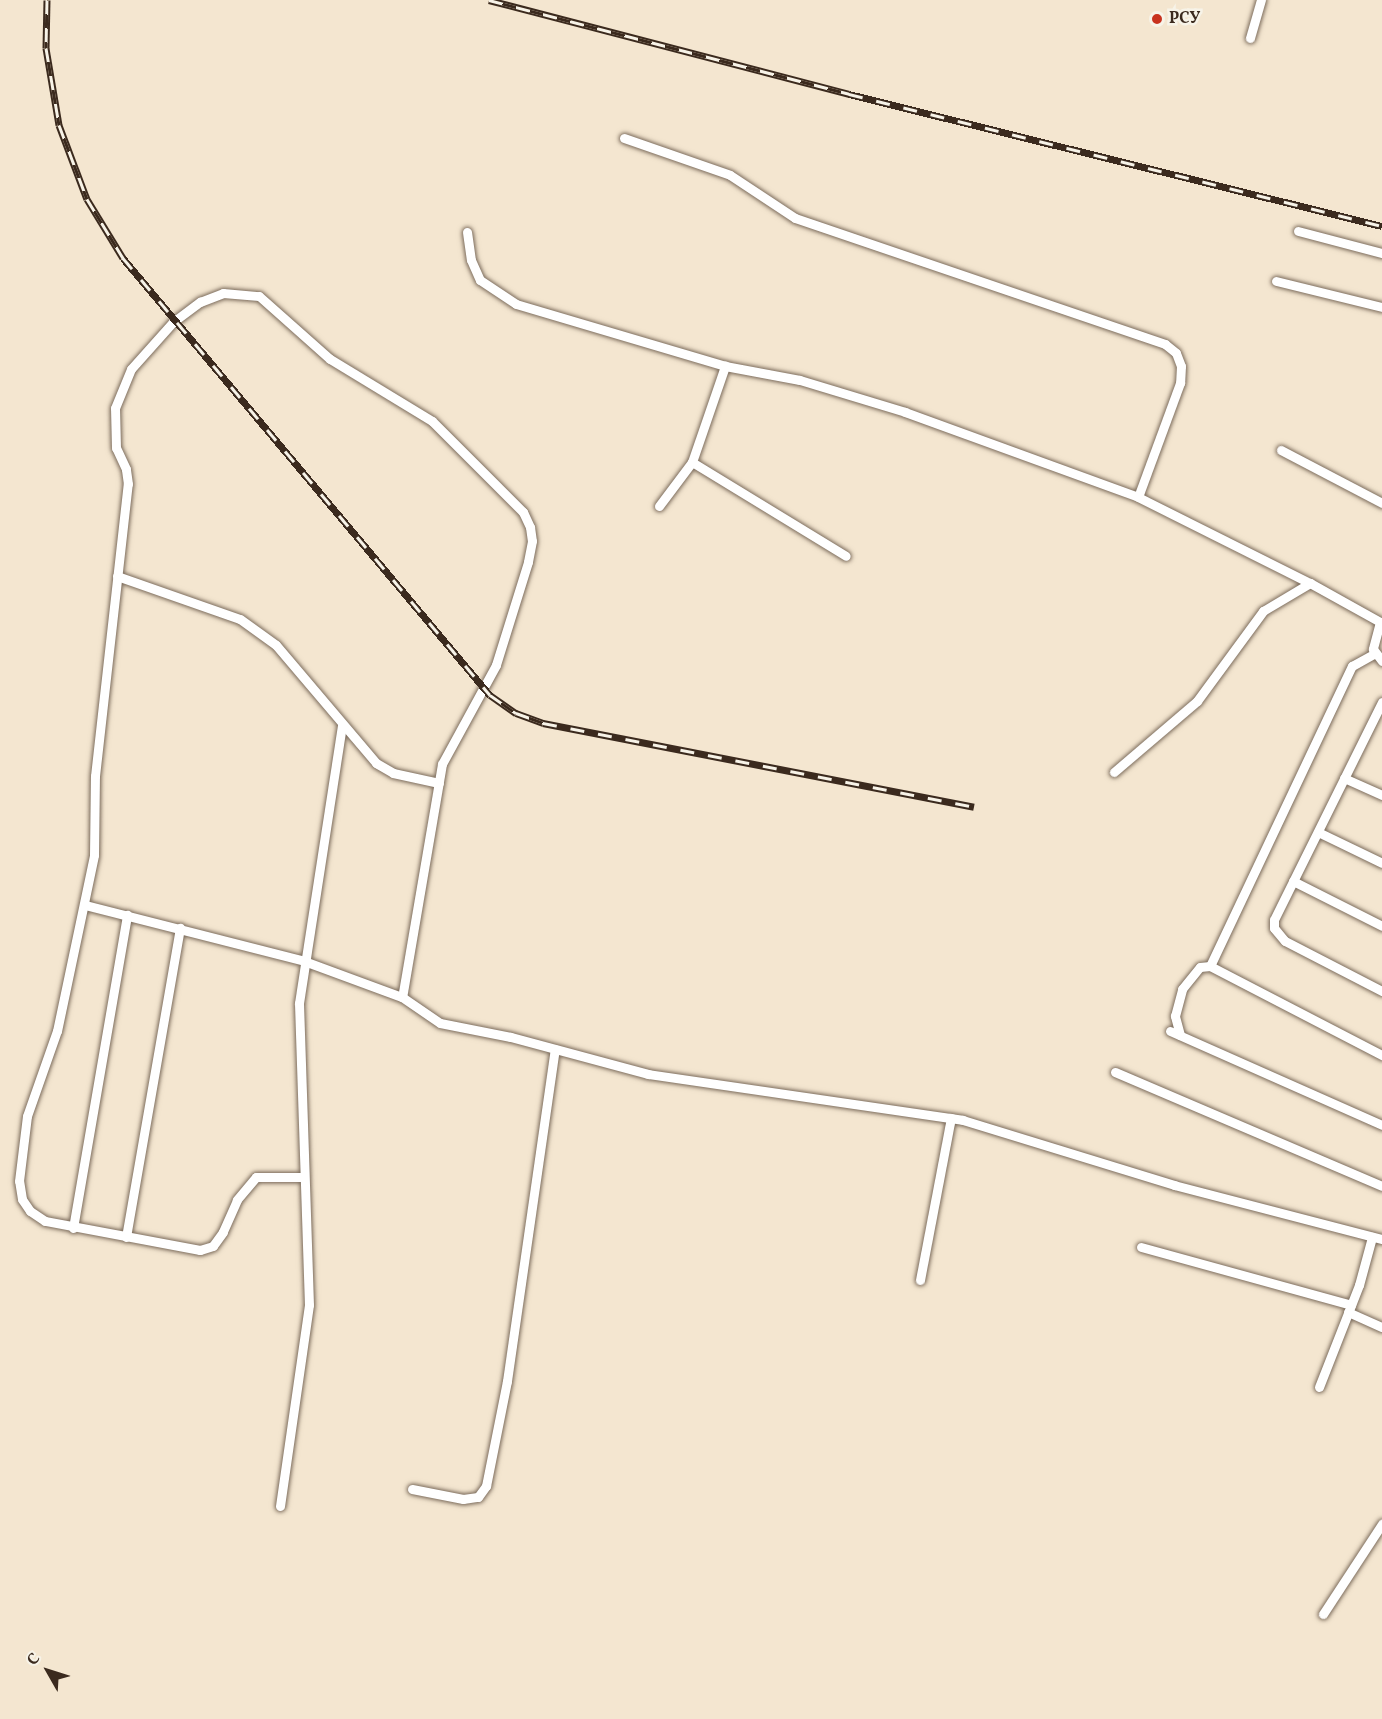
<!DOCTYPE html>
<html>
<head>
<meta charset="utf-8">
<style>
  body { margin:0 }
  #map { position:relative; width:1382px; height:1719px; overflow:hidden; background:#f4e6d0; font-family:Vollkorn,serif }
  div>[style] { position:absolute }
  .roads { filter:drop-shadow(0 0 2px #7c6c5c) drop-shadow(0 0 2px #7c6c5c) }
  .service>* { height:9px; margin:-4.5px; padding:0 4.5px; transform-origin:4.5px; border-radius:4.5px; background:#fff }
  .rail>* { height:7px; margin-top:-3.5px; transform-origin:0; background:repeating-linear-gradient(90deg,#f7f3e8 0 14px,#3b2a1e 0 28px); box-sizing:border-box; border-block:2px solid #3b2a1e }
  .dots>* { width:16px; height:16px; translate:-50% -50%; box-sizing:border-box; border:3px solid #f7f3e8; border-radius:50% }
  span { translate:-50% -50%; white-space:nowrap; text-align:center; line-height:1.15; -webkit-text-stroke:5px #f7f3e8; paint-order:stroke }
  .poi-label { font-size:16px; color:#3b2a1e; font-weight:700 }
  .left { translate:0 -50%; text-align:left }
  .north { position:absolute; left:18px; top:1641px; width:60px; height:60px; -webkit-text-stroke:4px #f7f3e8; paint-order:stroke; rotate:309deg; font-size:16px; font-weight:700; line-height:24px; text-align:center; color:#3b2a1e }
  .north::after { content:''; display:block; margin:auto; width:21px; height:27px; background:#3b2a1e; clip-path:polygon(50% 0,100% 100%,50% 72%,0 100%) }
</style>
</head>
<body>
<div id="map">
  <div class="roads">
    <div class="service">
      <div style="left:1250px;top:38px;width:40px;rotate:-74deg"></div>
      <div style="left:624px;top:138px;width:112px;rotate:19.2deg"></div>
      <div style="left:730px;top:175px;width:78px;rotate:33.5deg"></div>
      <div style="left:795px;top:218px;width:391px;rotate:18.8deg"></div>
      <div style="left:1165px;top:344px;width:14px;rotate:39deg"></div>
      <div style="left:1176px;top:353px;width:14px;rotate:69deg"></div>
      <div style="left:1181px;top:366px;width:17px;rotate:93deg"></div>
      <div style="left:1180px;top:383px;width:121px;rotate:110.2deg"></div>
      <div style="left:1298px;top:231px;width:87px;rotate:14.7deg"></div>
      <div style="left:467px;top:232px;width:28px;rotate:82deg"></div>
      <div style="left:471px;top:260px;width:22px;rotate:66deg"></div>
      <div style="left:480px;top:280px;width:43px;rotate:33.7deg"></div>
      <div style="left:516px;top:304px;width:218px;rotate:16.5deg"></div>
      <div style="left:725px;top:366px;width:76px;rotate:10.6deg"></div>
      <div style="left:800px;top:380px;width:110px;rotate:16.9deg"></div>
      <div style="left:905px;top:412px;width:248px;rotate:20deg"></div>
      <div style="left:1138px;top:497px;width:192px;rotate:26.6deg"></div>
      <div style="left:1276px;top:281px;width:109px;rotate:13.8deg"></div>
      <div style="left:1281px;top:450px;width:114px;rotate:27.7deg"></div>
      <div style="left:692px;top:462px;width:180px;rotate:31.4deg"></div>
      <div style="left:659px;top:506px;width:55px;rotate:-53.1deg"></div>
      <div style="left:692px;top:462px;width:102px;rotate:-71deg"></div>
      <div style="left:117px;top:576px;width:130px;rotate:19.3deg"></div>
      <div style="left:240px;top:619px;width:44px;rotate:35.8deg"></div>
      <div style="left:276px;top:645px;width:155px;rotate:49.7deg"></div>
      <div style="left:376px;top:763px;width:20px;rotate:30deg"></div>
      <div style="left:393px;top:773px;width:47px;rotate:12.3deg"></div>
      <div style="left:1382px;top:702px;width:243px;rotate:116.4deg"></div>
      <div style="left:1274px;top:920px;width:8px;rotate:90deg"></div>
      <div style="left:1274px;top:928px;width:17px;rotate:50deg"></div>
      <div style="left:1285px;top:941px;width:109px;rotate:27.3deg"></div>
      <div style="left:1114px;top:772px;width:109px;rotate:-40.5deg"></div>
      <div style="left:1197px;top:701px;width:112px;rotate:-53.7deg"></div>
      <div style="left:1263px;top:611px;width:55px;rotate:-30.8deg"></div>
      <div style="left:1310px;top:583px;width:80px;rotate:29.1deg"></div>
      <div style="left:1380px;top:622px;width:28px;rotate:105deg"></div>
      <div style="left:1373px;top:649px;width:15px;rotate:53deg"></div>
      <div style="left:1344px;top:778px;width:42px;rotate:24.1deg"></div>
      <div style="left:1318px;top:832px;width:71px;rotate:25.8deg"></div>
      <div style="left:1293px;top:881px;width:100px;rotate:26.8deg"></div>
      <div style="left:85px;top:905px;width:226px;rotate:14.3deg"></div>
      <div style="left:304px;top:961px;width:104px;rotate:20.2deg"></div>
      <div style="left:402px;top:997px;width:46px;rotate:34.4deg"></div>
      <div style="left:440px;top:1023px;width:72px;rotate:11.2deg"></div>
      <div style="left:511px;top:1037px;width:142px;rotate:15.1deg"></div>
      <div style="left:648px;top:1074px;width:318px;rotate:8.3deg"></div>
      <div style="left:963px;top:1120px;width:221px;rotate:17.1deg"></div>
      <div style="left:1174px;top:1185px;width:215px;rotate:14.6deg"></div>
      <div style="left:1210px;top:966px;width:332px;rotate:-64.7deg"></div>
      <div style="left:1352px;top:666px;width:26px;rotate:-29deg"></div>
      <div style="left:1170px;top:1031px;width:232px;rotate:23.9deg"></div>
      <div style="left:1180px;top:1035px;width:20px;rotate:-105deg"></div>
      <div style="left:1175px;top:1016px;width:28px;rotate:-75deg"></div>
      <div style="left:1182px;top:989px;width:28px;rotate:-51deg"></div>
      <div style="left:1200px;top:967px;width:10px;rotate:-6deg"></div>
      <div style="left:1210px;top:966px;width:194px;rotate:27.4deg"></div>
      <div style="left:1115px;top:1072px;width:290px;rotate:23.1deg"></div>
      <div style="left:304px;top:1177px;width:48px;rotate:180deg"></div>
      <div style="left:256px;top:1177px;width:30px;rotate:130deg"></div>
      <div style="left:237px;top:1200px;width:35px;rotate:114deg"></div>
      <div style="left:223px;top:1232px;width:17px;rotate:126deg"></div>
      <div style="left:213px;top:1246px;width:14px;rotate:163deg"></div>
      <div style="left:200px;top:1250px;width:158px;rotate:-169.4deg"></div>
      <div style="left:45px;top:1221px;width:18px;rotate:-146deg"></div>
      <div style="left:30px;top:1211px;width:14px;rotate:-124deg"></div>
      <div style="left:22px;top:1199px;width:18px;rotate:-99deg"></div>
      <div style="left:19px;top:1181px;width:65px;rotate:-83deg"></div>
      <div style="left:27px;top:1116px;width:90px;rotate:-70.6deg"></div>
      <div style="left:57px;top:1031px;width:180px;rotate:-78.1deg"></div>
      <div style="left:94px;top:855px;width:79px;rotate:-89.3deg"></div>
      <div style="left:95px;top:776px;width:294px;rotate:-83.6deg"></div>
      <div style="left:128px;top:484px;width:15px;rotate:-98deg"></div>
      <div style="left:126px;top:469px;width:23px;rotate:-115deg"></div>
      <div style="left:116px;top:448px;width:40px;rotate:-91.4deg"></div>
      <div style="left:115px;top:408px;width:42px;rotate:-67.7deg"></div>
      <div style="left:131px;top:369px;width:63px;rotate:-48.2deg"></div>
      <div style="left:173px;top:322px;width:34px;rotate:-37deg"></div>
      <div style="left:200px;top:302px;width:25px;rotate:-21deg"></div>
      <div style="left:223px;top:293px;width:36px;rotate:5deg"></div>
      <div style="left:259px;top:296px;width:95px;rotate:41.6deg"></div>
      <div style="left:330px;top:359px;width:119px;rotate:31.3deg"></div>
      <div style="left:432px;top:421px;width:129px;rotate:45deg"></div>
      <div style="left:523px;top:512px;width:17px;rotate:65deg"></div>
      <div style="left:530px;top:527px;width:14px;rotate:82deg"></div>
      <div style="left:532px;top:541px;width:21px;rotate:101deg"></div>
      <div style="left:528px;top:562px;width:108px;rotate:107.3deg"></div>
      <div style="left:496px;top:665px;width:113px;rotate:118.6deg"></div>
      <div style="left:442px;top:764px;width:236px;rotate:99.7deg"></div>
      <div style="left:73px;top:1228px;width:318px;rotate:-80.2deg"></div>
      <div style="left:126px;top:1237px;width:314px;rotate:-80.1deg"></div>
      <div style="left:1141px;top:1247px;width:218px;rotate:15.4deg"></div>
      <div style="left:920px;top:1280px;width:165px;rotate:-79.2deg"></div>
      <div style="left:1348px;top:1312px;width:37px;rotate:24deg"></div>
      <div style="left:1319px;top:1387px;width:110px;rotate:-68.6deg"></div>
      <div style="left:1359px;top:1285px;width:50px;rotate:-74.8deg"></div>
      <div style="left:412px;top:1489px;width:52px;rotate:11.1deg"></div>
      <div style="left:463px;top:1499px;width:15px;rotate:-8deg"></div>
      <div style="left:478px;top:1497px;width:14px;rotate:-54deg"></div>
      <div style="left:486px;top:1486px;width:107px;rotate:-78.7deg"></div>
      <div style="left:507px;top:1381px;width:335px;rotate:-81.8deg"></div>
      <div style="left:280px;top:1506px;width:203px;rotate:-81.8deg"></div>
      <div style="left:309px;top:1305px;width:302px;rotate:-91.9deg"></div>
      <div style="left:299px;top:1003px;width:282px;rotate:-81.2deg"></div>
      <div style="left:1323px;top:1614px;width:108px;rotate:-56.8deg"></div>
    </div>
  </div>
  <div class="rail">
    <div style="left:47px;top:0;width:48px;rotate:91.2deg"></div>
    <div style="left:46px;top:48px;width:78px;rotate:80.4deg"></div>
    <div style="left:59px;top:125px;width:79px;rotate:69.3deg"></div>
    <div style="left:87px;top:199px;width:69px;rotate:58.6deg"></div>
    <div style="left:123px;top:258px;width:571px;rotate:49.98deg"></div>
    <div style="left:490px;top:695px;width:32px;rotate:35deg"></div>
    <div style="left:516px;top:713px;width:29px;rotate:20deg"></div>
    <div style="left:543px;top:723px;width:439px;rotate:11deg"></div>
    <div style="left:489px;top:0;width:372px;rotate:14.6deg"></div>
    <div style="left:849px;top:94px;width:549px;rotate:13.91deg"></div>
  </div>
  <div class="dots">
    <div style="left:1157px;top:19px;background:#c8321e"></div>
  </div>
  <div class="poi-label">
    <span class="left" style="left:1169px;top:19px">РСУ</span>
  </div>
  <div class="north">С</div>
</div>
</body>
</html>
